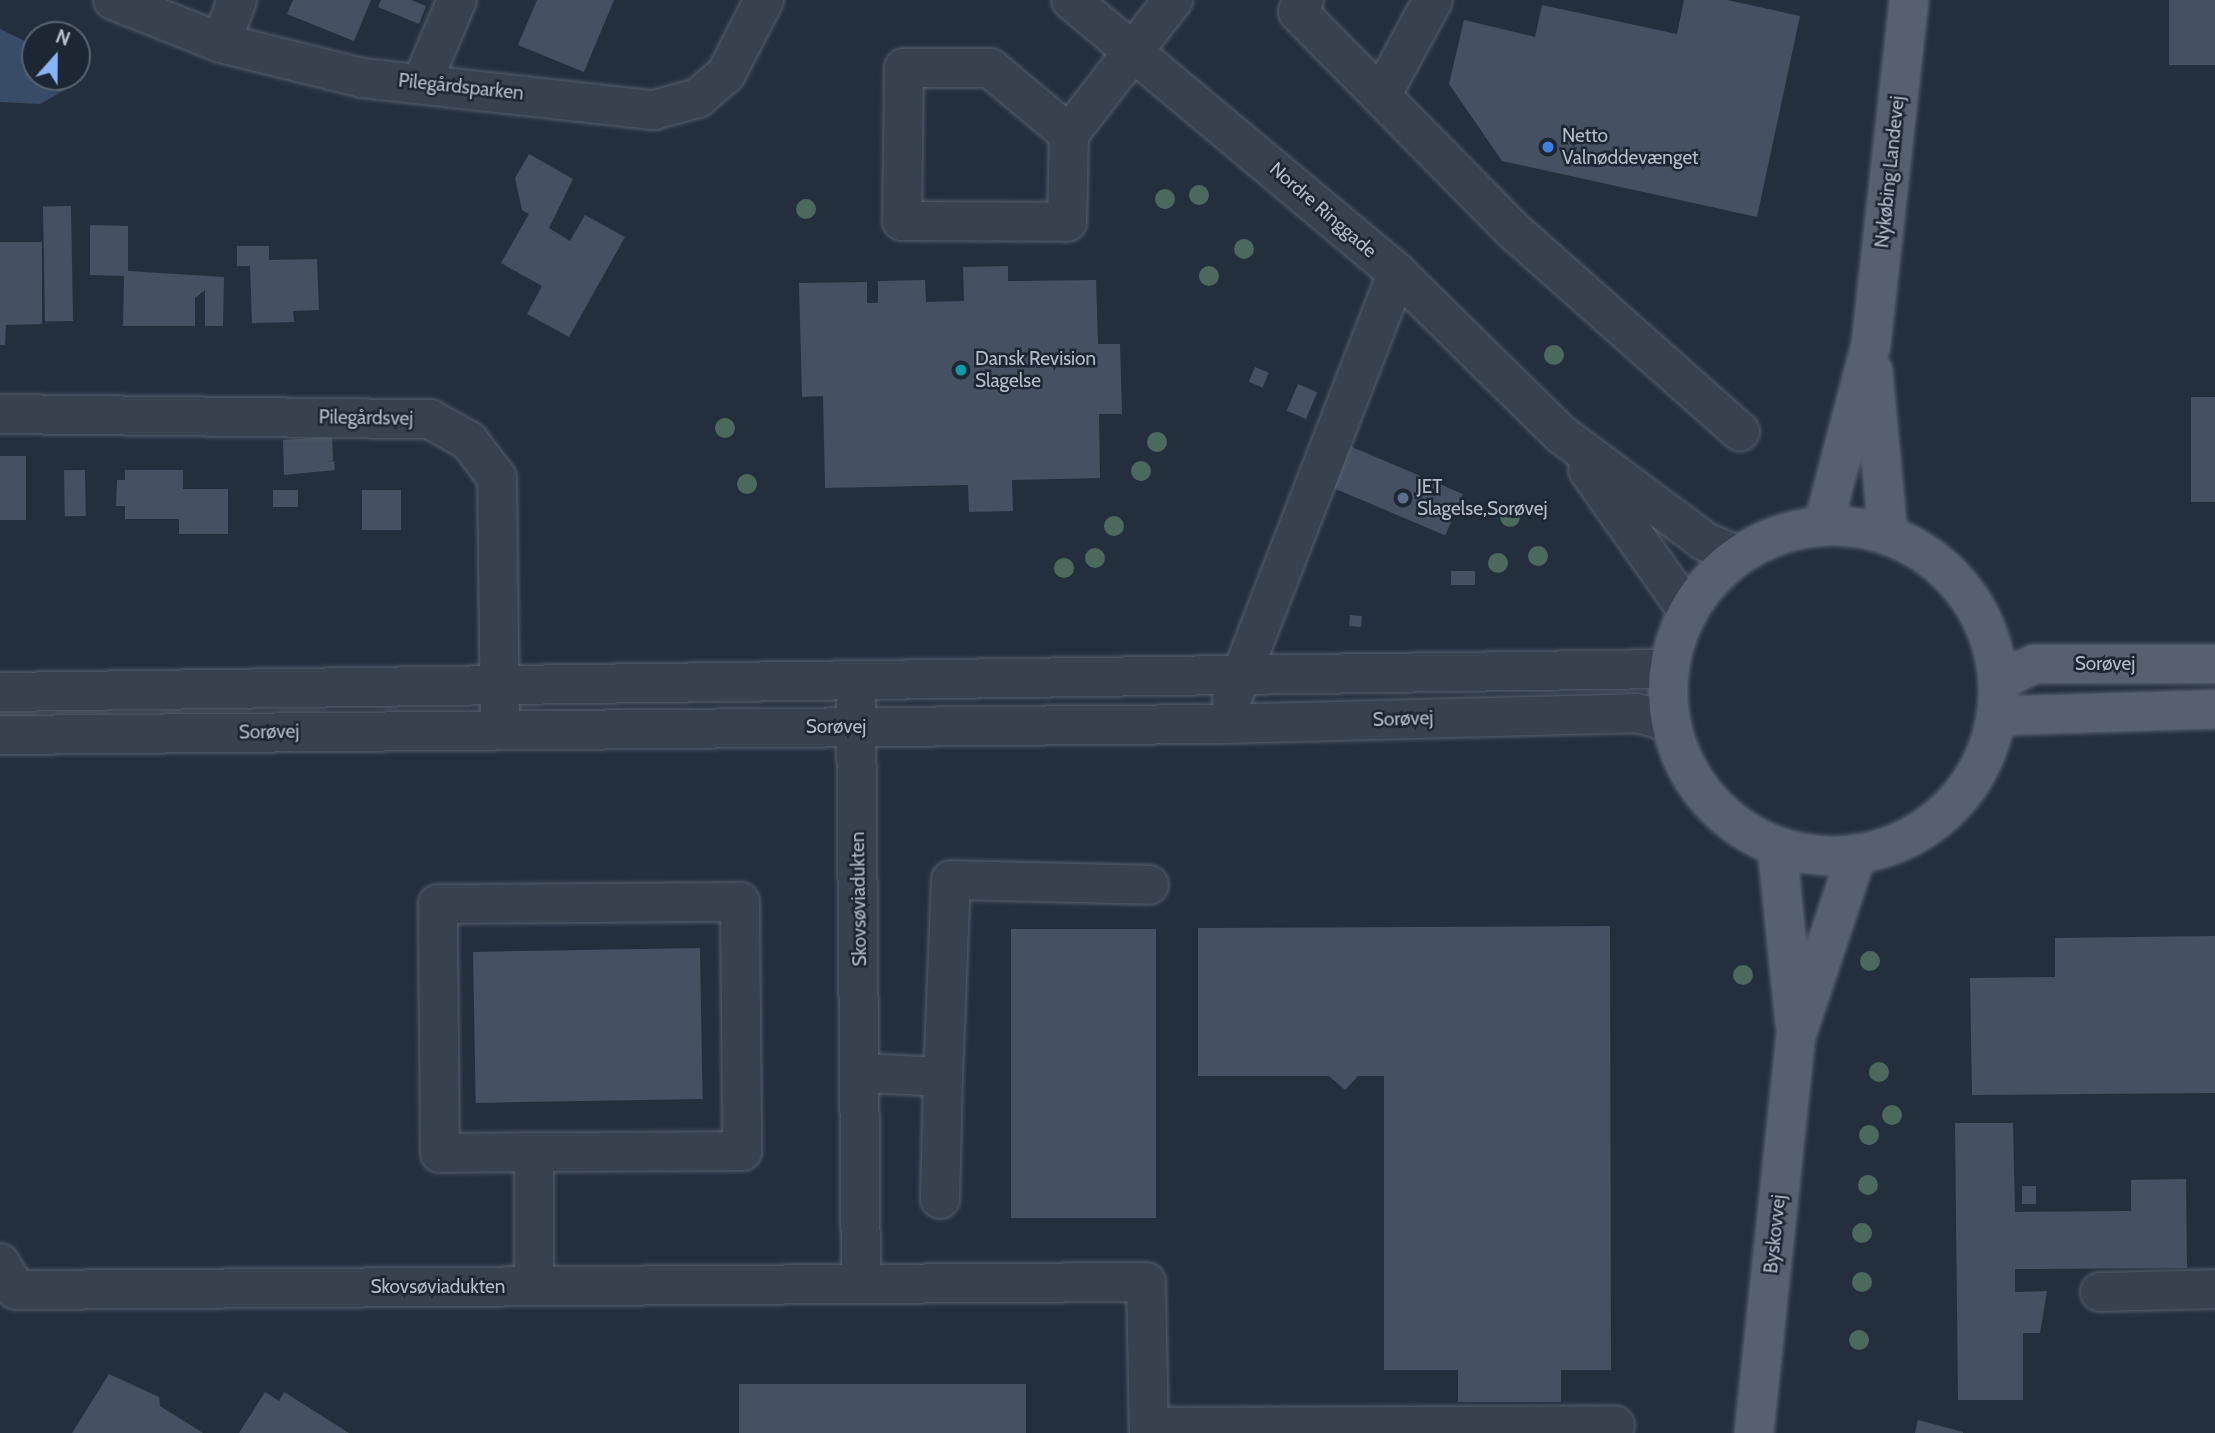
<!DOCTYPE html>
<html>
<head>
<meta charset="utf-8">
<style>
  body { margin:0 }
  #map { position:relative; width:2215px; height:1433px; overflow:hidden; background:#242f3e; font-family:Cabin,sans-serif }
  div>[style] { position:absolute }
  .water>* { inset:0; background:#394c67 }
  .building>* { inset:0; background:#455162; transform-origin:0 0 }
  .roads { filter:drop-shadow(0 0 2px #565f6c) drop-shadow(0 0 2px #565f6c) }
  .minor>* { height:38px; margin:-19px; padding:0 19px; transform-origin:19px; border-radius:19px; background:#38414e }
  .major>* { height:38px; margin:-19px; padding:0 19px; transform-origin:19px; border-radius:19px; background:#56606e }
  .major>.ring { margin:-19px; padding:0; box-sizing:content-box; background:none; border:38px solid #56606e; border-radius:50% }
  .trees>* { width:20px; height:20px; margin:-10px; border-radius:50%; background:#4b6a5d }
  .dots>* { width:19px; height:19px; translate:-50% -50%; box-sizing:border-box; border:4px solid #1d2633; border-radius:50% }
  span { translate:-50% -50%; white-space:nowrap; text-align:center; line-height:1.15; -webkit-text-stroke:5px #1d2633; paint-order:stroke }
  .street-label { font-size:19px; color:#b4bcc9 }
  .poi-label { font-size:19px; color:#b4bcc9 }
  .left { translate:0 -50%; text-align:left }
  .north { position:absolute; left:21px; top:21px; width:70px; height:70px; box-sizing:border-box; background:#1d2633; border:2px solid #59626f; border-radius:50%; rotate:21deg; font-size:19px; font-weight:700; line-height:28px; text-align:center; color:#b4bcc9 }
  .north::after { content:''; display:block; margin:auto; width:24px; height:32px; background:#8ab4f8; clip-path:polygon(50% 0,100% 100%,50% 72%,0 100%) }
</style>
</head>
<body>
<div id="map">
  <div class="water">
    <div style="clip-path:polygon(0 29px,35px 46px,35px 77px,73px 77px,75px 84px,40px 104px,0 102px)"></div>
  </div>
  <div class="building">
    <div style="clip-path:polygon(293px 0,371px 0,354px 41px,287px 14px)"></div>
    <div style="clip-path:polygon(381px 0,411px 0,426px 6px,419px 24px,378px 7px)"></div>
    <div style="clip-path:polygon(537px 0,614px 0,584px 72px,518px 45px)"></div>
    <div style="clip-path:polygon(1684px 0,1727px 0,1800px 16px,1757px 217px,1502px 161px,1449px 84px,1464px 20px,1535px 37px,1542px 5px,1677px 34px)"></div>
    <div style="left:2169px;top:0;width:46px;height:65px"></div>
    <div style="clip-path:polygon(529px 154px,573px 179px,549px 228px,570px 241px,585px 215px,625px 237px,569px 337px,527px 314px,542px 286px,501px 263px,529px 214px,522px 210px,515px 178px)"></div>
    <div style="left:71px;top:206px;width:115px;height:28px;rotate:89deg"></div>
    <div style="clip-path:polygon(90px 225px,128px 226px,128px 271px,224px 277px,223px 326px,205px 326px,205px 290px,195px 298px,195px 326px,123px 326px,124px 276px,90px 275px)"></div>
    <div style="clip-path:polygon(0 242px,42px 242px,42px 324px,6px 325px,5px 345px,0 345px)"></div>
    <div style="clip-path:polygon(237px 246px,269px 246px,269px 260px,317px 259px,319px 310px,293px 311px,294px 322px,252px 323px,250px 266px,237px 266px)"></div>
    <div style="clip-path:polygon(1008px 266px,1008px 281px,1096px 280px,1098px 344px,1120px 344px,1122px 414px,1099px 414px,1100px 478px,1012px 480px,1013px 511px,969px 512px,968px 485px,825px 488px,823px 396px,802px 397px,799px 283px,867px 282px,867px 303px,878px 303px,878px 281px,925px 280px,926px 302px,964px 301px,963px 267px)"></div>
    <div style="left:1255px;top:367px;width:15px;height:16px;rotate:23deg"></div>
    <div style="left:1298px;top:384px;width:21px;height:29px;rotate:23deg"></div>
    <div style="left:2191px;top:397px;width:24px;height:105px"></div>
    <div style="clip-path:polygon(332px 437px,333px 460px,327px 462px,334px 461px,335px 470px,284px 475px,283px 440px)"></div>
    <div style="left:1345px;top:444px;width:128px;height:45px;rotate:23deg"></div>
    <div style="left:0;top:456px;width:26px;height:64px"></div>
    <div style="left:85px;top:470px;width:46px;height:21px;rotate:89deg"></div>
    <div style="clip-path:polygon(125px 470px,183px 470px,183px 489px,228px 489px,228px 534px,179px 534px,179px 519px,125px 519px,125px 506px,116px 506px,117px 480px,125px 480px)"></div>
    <div style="left:298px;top:490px;width:17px;height:25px;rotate:90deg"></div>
    <div style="left:362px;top:490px;width:39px;height:40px"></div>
    <div style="left:1451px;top:571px;width:24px;height:14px"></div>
    <div style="left:1350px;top:615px;width:12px;height:11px;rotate:5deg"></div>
    <div style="clip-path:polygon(1610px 926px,1611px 1370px,1561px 1370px,1561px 1402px,1458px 1402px,1458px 1370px,1384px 1370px,1384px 1076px,1358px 1076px,1345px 1090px,1329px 1076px,1198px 1076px,1198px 928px)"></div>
    <div style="left:1011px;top:929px;width:145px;height:289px"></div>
    <div style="clip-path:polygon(2215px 936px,2215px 1093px,1972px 1095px,1970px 978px,2055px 977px,2055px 938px)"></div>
    <div style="left:700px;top:948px;width:151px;height:227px;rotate:89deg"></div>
    <div style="clip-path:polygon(1955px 1123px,2013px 1123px,2015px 1212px,2131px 1211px,2131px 1180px,2186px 1179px,2187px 1268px,2015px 1269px,2015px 1292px,2047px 1291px,2040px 1333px,2023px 1333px,2023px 1400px,1958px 1400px)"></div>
    <div style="left:2022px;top:1186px;width:14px;height:18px"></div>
    <div style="clip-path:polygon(109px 1374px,159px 1397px,160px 1406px,203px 1433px,72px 1433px)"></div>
    <div style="left:1026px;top:1384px;width:49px;height:287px;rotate:90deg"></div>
    <div style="clip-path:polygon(265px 1392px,279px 1401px,284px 1392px,349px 1433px,239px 1433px)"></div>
    <div style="clip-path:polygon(1918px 1420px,1963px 1432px,1963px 1433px,1915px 1433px)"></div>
  </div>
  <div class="roads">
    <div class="minor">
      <div style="left:113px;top:0;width:116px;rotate:21.7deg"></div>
      <div style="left:221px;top:43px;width:145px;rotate:13.9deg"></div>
      <div style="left:362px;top:78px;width:294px;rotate:6.3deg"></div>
      <div style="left:654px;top:110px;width:46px;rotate:-15.3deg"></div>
      <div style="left:698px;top:98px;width:37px;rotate:-41deg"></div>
      <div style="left:726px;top:74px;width:83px;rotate:-62.8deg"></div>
      <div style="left:1071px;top:0;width:425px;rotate:39.9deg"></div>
      <div style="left:1397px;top:273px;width:231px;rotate:44.5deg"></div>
      <div style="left:1562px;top:435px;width:177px;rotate:36.7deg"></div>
      <div style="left:1704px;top:541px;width:36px;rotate:24deg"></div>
      <div style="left:1304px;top:0;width:13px;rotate:117deg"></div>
      <div style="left:1298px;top:12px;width:308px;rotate:45.4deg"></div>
      <div style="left:1514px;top:231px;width:302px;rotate:41.6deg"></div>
      <div style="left:221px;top:43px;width:46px;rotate:-69.6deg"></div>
      <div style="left:423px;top:80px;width:87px;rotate:-67deg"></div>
      <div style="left:1381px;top:96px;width:109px;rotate:-61.6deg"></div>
      <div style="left:1069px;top:134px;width:103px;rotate:-140.1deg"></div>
      <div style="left:990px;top:68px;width:86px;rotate:180deg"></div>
      <div style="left:904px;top:68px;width:153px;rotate:90.7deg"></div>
      <div style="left:902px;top:221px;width:165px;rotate:0.3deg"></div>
      <div style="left:1067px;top:222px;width:88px;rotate:-88.7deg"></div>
      <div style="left:1069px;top:134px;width:170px;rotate:-52.2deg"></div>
      <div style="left:0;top:414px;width:430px;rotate:0.7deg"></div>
      <div style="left:430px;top:419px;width:45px;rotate:29.4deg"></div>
      <div style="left:469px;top:441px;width:46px;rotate:52.9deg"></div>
      <div style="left:497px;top:478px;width:233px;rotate:89.3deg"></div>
      <div style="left:1588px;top:470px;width:173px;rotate:54.7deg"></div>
      <div style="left:0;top:692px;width:1668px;rotate:-0.79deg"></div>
      <div style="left:1232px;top:699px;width:457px;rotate:-68.8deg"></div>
      <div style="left:856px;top:703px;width:581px;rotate:89.51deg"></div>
      <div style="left:0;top:735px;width:1222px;rotate:-0.52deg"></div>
      <div style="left:1222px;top:724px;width:415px;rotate:-1.5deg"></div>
      <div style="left:1637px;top:713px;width:34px;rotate:15deg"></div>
      <div style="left:862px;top:1073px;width:81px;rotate:2.8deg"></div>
      <div style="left:943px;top:1077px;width:197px;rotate:-87.7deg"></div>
      <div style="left:951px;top:880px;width:198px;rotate:1.4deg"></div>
      <div style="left:534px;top:1152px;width:94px;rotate:179.4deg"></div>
      <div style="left:440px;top:1153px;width:249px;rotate:-90.5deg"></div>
      <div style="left:438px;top:904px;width:302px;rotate:-0.4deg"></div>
      <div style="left:740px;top:902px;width:249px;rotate:89.5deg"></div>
      <div style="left:742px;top:1151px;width:208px;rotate:179.7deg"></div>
      <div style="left:534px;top:1152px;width:134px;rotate:90deg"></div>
      <div style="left:940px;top:1199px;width:122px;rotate:-88.6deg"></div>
      <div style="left:0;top:1263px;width:31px;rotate:59deg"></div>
      <div style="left:16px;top:1290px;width:1130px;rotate:-0.41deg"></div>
      <div style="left:1146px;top:1282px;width:151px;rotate:88.9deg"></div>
      <div style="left:2100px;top:1292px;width:115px;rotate:-1.5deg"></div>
      <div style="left:1149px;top:1427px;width:466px;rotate:-0.2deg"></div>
    </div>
    <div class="major">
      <div style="left:1873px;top:371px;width:165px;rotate:84.8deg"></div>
      <div style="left:1823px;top:526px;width:188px;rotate:-75.2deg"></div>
      <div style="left:1871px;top:344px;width:346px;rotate:-83.7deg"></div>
      <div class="ring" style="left:1668px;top:526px;width:292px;height:292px"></div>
      <div style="left:1998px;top:681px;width:40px;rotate:-25deg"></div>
      <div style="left:2034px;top:664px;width:181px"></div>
      <div style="left:1997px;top:716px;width:218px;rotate:-1.8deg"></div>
      <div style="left:1777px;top:847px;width:177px;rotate:84.2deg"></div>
      <div style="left:1754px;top:1433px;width:399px;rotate:-84deg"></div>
      <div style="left:1796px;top:1036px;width:192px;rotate:-71.5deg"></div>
    </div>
  </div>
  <div class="trees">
    <div style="left:1199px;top:195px"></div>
    <div style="left:1165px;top:199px"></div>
    <div style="left:806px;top:209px"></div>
    <div style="left:1244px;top:249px"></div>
    <div style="left:1209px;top:276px"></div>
    <div style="left:1554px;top:355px"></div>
    <div style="left:725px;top:428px"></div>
    <div style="left:1157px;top:442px"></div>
    <div style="left:1141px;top:471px"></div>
    <div style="left:747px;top:484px"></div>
    <div style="left:1510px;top:517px"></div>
    <div style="left:1114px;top:526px"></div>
    <div style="left:1538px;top:556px"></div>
    <div style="left:1095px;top:558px"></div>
    <div style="left:1498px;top:563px"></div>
    <div style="left:1064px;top:568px"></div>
    <div style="left:1870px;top:961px"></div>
    <div style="left:1743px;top:975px"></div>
    <div style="left:1879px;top:1072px"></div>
    <div style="left:1892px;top:1115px"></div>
    <div style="left:1869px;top:1135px"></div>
    <div style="left:1868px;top:1185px"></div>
    <div style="left:1862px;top:1233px"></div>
    <div style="left:1862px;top:1282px"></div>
    <div style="left:1859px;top:1340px"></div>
  </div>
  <div class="dots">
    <div style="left:1548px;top:147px;background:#3f7fe0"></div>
    <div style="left:961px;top:370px;background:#0f9aa8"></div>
    <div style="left:1403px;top:498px;background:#5c6f8a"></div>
  </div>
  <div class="street-label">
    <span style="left:461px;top:87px;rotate:6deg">Pilegårdsparken</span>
    <span style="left:1890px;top:172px;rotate:-84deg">Nykøbing Landevej</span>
    <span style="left:1323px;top:210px;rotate:41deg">Nordre Ringgade</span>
    <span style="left:366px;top:418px;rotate:1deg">Pilegårdsvej</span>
    <span style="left:2105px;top:664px">Sorøvej</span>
    <span style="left:1403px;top:719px;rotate:-2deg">Sorøvej</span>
    <span style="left:836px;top:727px">Sorøvej</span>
    <span style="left:269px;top:732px;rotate:-1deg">Sorøvej</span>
    <span style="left:859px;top:899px;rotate:-91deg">Skovsøviadukten</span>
    <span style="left:1775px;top:1234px;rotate:-84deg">Byskovvej</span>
    <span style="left:438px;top:1287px">Skovsøviadukten</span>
  </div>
  <div class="poi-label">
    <span class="left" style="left:1562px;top:147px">Netto<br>Valnøddevænget</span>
    <span class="left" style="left:975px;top:370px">Dansk Revision<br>Slagelse</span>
    <span class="left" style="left:1417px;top:498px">JET<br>Slagelse,Sorøvej</span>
  </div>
  <div class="north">N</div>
</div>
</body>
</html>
